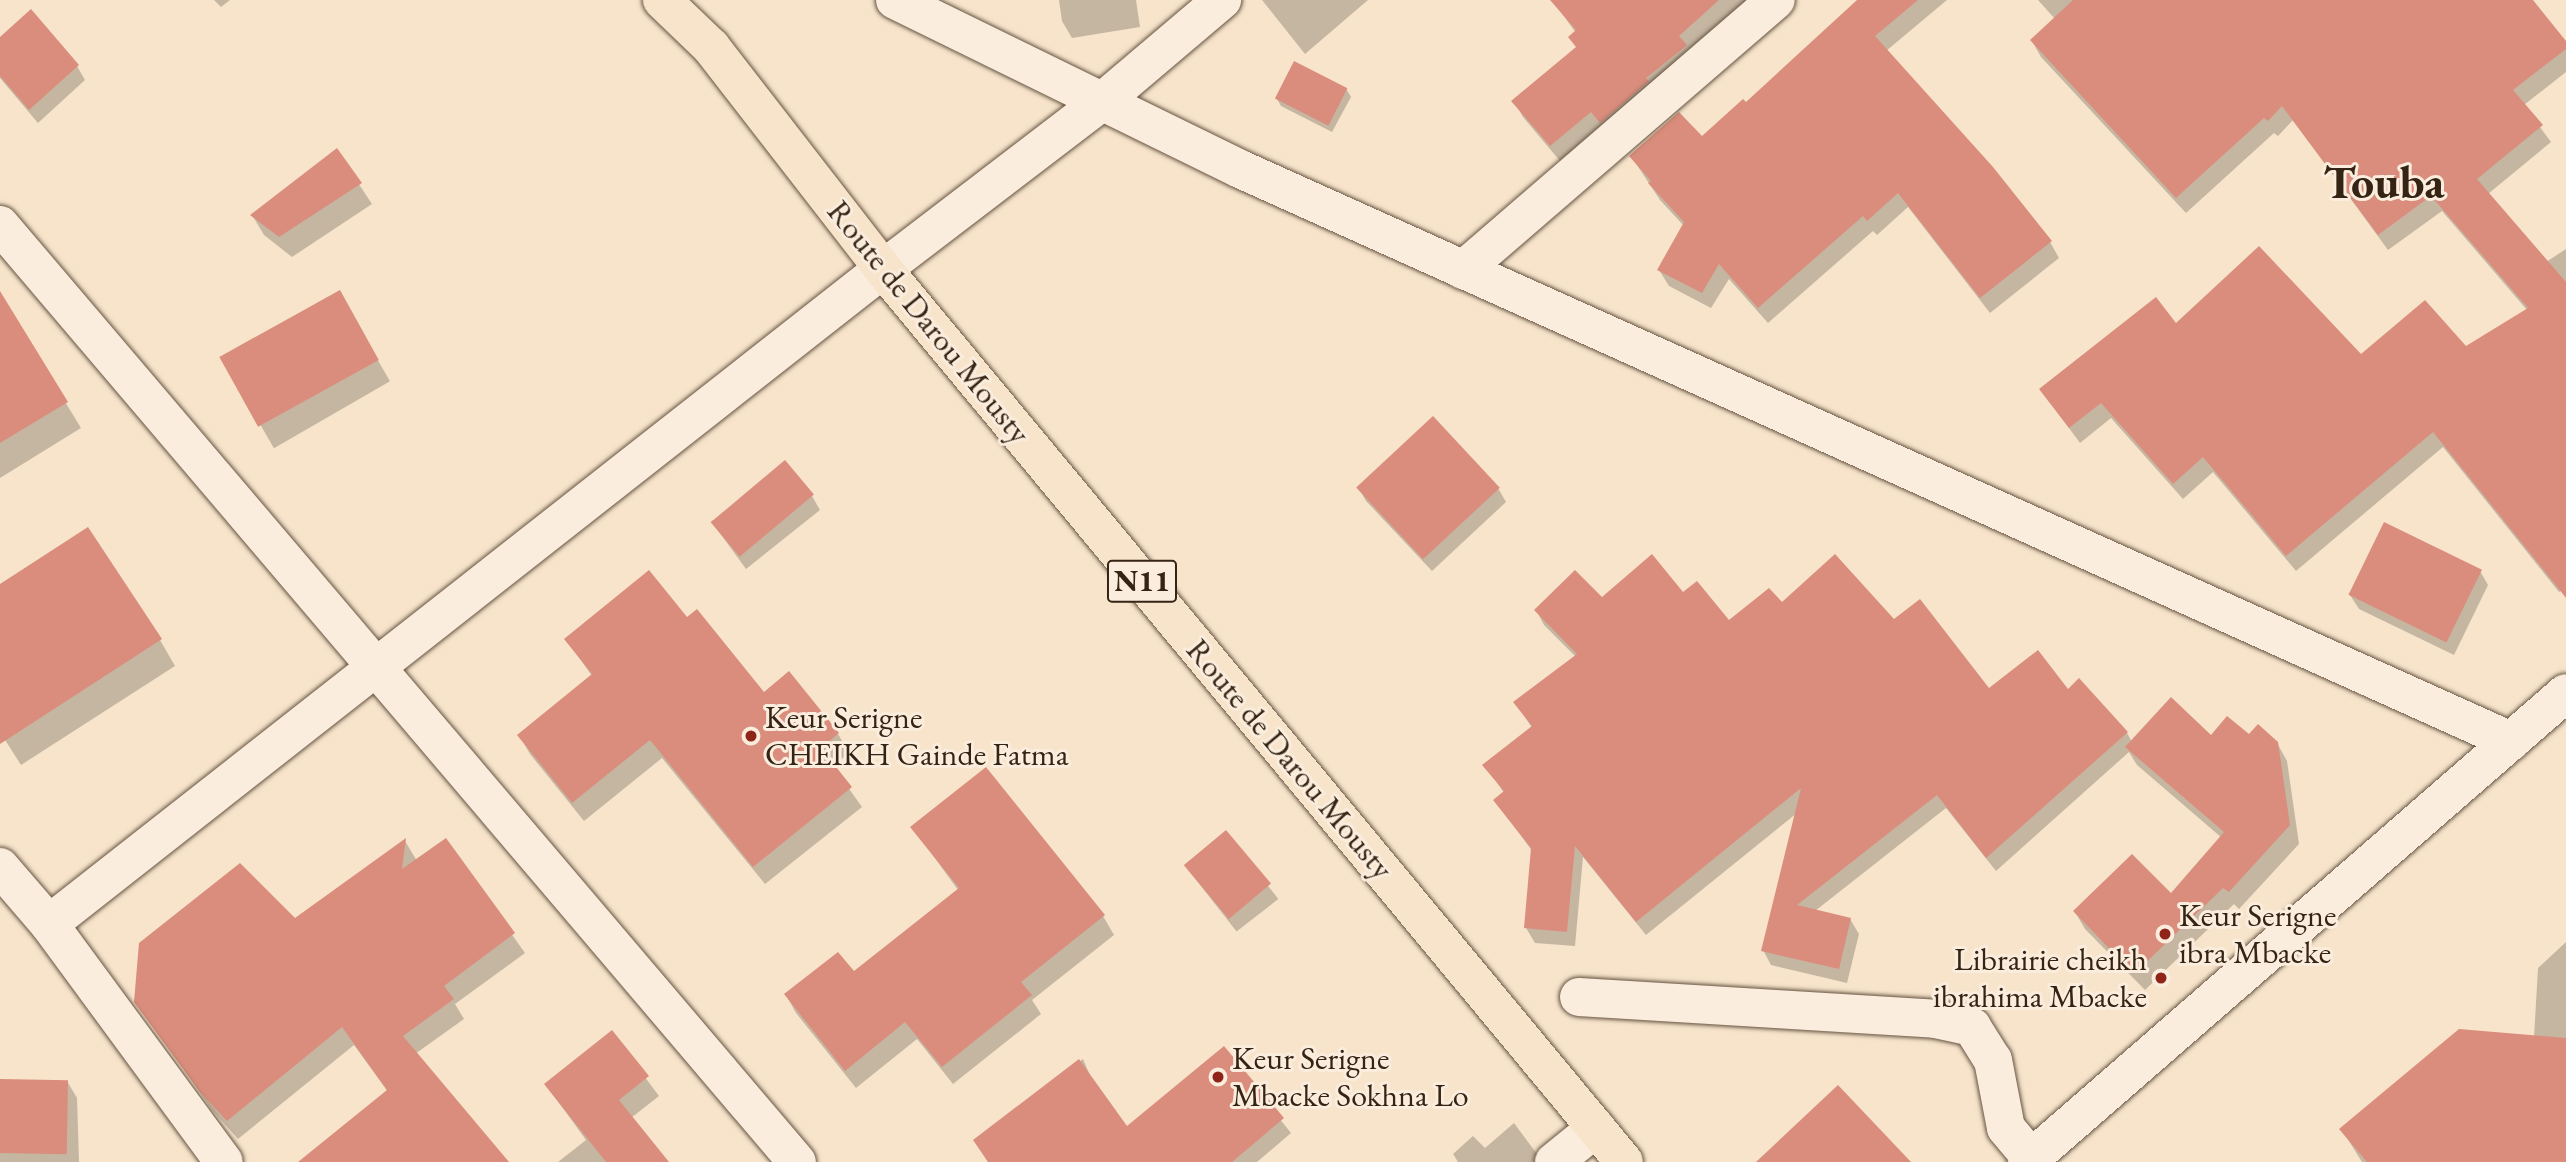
<!DOCTYPE html>
<html>
<head>
<meta charset="utf-8">
<style>
  body { margin:0 }
  #map { position:relative; width:2566px; height:1162px; overflow:hidden; background:#f7e4cb; font-family:"EB Garamond",serif }
  div>[style] { position:absolute }
  .shadow>* { inset:0; background:#0003; transform-origin:0 0 }
  .building>* { inset:0; background:#da8d7c; transform-origin:0 0 }
  .roads { filter:drop-shadow(0 0 2px #665341) drop-shadow(0 0 2px #665341) }
  .street>* { height:38px; margin:-19px; padding:0 19px; transform-origin:19px; border-radius:19px; background:#faeddd }
  .secondary>* { height:38px; margin:-19px; padding:0 19px; transform-origin:19px; border-radius:19px; background:#faeddd }
  .primary>* { height:38px; margin:-19px; padding:0 19px; transform-origin:19px; border-radius:19px; background:#f7e4cb }
  .dots>* { width:19px; height:19px; translate:-50% -50%; box-sizing:border-box; border:4px solid #faeddd; border-radius:50% }
  span { translate:-50% -50%; white-space:nowrap; text-align:center; line-height:1.15; -webkit-text-stroke:6px #faeddd; paint-order:stroke }
  .shield-label span { padding:2px 5px; background:#faeddd; border:2px solid; border-radius:5px; -webkit-text-stroke-width:0 }
  .shield-label { font-size:30px; color:#352313; font-weight:700 }
  .street-label { font-size:32px; color:#352313 }
  .poi-label { font-size:32px; color:#352313 }
  .left { translate:0 -50%; text-align:left }
  .right { translate:-100% -50%; text-align:right }
  .town-label { font-size:46px; color:#352313; font-weight:700 }
</style>
</head>
<body>
<div id="map">
  <div class="shadow">
    <div style="clip-path:polygon(214px 0,230px 0,221px 7px)"></div>
    <div style="clip-path:polygon(1059px 0,1136px 0,1140px 27px,1072px 38px,1062px 21px)"></div>
    <div style="clip-path:polygon(1262px 0,1368px 0,1305px 54px)"></div>
    <div style="clip-path:polygon(1552px 0,1753px 0,1560px 161px,1523px 117px,1514px 101px,1577px 49px,1576px 33px)"></div>
    <div style="clip-path:polygon(1860px 0,1947px 0,1886px 51px,2050px 242px,2059px 258px,1990px 313px,1908px 207px,1877px 235px,1873px 231px,1768px 323px,1729px 279px,1711px 308px,1669px 286px,1659px 270px,1684px 226px,1660px 200px,1631px 156px,1702px 138px,1745px 104px)"></div>
    <div style="clip-path:polygon(2038px 0,2531px 0,2566px 43px,2566px 72px,2524px 105px,2551px 142px,2488px 194px,2546px 262px,2566px 249px,2566px 587px,2559px 592px,2443px 447px,2296px 571px,2213px 472px,2183px 499px,2111px 418px,2080px 443px,2041px 390px,2176px 326px,2361px 357px,2465px 349px,2527px 310px,2442px 211px,2388px 250px,2293px 120px,2278px 136px,2274px 133px,2186px 213px,2041px 57px,2032px 41px,2055px 19px)"></div>
    <div style="clip-path:polygon(0 39px,77px 66px,85px 80px,38px 123px,0 78px)"></div>
    <div style="clip-path:polygon(1347px 90px,1351px 97px,1332px 132px,1281px 106px,1277px 99px)"></div>
    <div style="clip-path:polygon(337px 151px,372px 204px,292px 257px,264px 235px,252px 215px)"></div>
    <div style="left:339px;top:293px;width:102px;height:134px;rotate:60deg"></div>
    <div style="clip-path:polygon(0 295px,81px 428px,0 478px)"></div>
    <div style="clip-path:polygon(1358px 487px,1498px 488px,1506px 502px,1432px 571px,1366px 501px)"></div>
    <div style="clip-path:polygon(812px 496px,820px 510px,746px 569px,711px 521px)"></div>
    <div style="clip-path:polygon(2480px 571px,2488px 585px,2454px 655px,2359px 609px,2350px 595px)"></div>
    <div style="clip-path:polygon(0 586px,160px 640px,175px 666px,21px 765px,0 732px)"></div>
    <div style="clip-path:polygon(1683px 594px,1729px 623px,1782px 605px,1894px 622px,1989px 691px,2068px 692px,2127px 733px,2132px 742px,2250px 737px,2277px 743px,2287px 761px,2299px 844px,2239px 909px,2234px 904px,2145px 990px,2085px 929px,2075px 912px,2171px 896px,2222px 838px,2137px 765px,2129px 752px,1996px 871px,1946px 808px,1815px 911px,1850px 919px,1859px 934px,1847px 983px,1771px 965px,1763px 950px,1797px 813px,1646px 935px,1583px 857px,1575px 946px,1535px 943px,1526px 928px,1533px 852px,1495px 801px,1504px 793px,1485px 765px,1532px 728px,1516px 703px,1576px 657px,1544px 625px,1536px 610px,1602px 600px)"></div>
    <div style="clip-path:polygon(687px 619px,763px 694px,838px 734px,849px 753px,833px 766px,862px 807px,765px 884px,662px 758px,584px 821px,530px 754px,519px 735px,592px 676px,566px 639px)"></div>
    <div style="clip-path:polygon(985px 770px,1103px 916px,1114px 935px,1032px 1000px,1041px 1014px,953px 1084px,917px 1039px,856px 1088px,796px 1013px,786px 995px,853px 973px,958px 890px,913px 828px)"></div>
    <div style="left:1226px;top:832px;width:85px;height:53px;rotate:52deg"></div>
    <div style="clip-path:polygon(445px 840px,525px 953px,455px 1004px,464px 1019px,415px 1054px,506px 1162px,301px 1162px,388px 1092px,354px 1045px,238px 1139px,213px 1111px,136px 1002px,295px 920px,405px 841px,417px 861px)"></div>
    <div style="clip-path:polygon(2566px 942px,2566px 1162px,2362px 1162px,2342px 1130px,2534px 1037px,2538px 968px)"></div>
    <div style="clip-path:polygon(612px 1033px,659px 1096px,631px 1118px,667px 1162px,558px 1162px,586px 1140px,546px 1085px)"></div>
    <div style="clip-path:polygon(1224px 1049px,1291px 1133px,1257px 1162px,1194px 1162px)"></div>
    <div style="clip-path:polygon(1083px 1059px,1127px 1162px,988px 1162px,975px 1140px)"></div>
    <div style="clip-path:polygon(0 1080px,67px 1081px,77px 1098px,79px 1162px,0 1162px)"></div>
    <div style="clip-path:polygon(1514px 1123px,1543px 1162px,1458px 1162px,1453px 1154px,1473px 1136px,1485px 1148px)"></div>
  </div>
  <div class="building">
    <div style="clip-path:polygon(1550px 0,1719px 0,1679px 36px,1687px 45px,1646px 78px,1649px 81px,1600px 123px,1591px 112px,1550px 146px,1511px 101px,1576px 47px,1568px 37px,1576px 30px)"></div>
    <div style="clip-path:polygon(1857px 0,1918px 0,1875px 36px,1993px 167px,2052px 241px,1980px 298px,1898px 193px,1867px 221px,1863px 216px,1758px 308px,1719px 264px,1702px 293px,1657px 270px,1684px 222px,1648px 183px,1651px 181px,1629px 156px,1679px 112px,1702px 136px,1743px 99px,1746px 102px)"></div>
    <div style="clip-path:polygon(2073px 0,2533px 0,2566px 41px,2566px 49px,2513px 90px,2543px 125px,2477px 179px,2566px 282px,2566px 598px,2433px 432px,2286px 556px,2203px 457px,2173px 484px,2101px 403px,2069px 428px,2039px 389px,2156px 297px,2176px 323px,2259px 246px,2361px 354px,2425px 300px,2466px 346px,2528px 308px,2431px 196px,2378px 235px,2282px 106px,2268px 121px,2264px 118px,2176px 198px,2030px 40px)"></div>
    <div style="clip-path:polygon(31px 9px,79px 65px,29px 110px,0 76px,0 37px)"></div>
    <div style="left:1294px;top:61px;width:60px;height:42px;rotate:27deg"></div>
    <div style="clip-path:polygon(337px 148px,362px 183px,279px 237px,250px 215px)"></div>
    <div style="left:340px;top:290px;width:80px;height:138px;rotate:61deg"></div>
    <div style="clip-path:polygon(0 291px,68px 402px,0 443px)"></div>
    <div style="left:1433px;top:416px;width:98px;height:105px;rotate:47deg"></div>
    <div style="left:785px;top:460px;width:45px;height:97px;rotate:50deg"></div>
    <div style="left:2384px;top:522px;width:109px;height:81px;rotate:26deg"></div>
    <div style="clip-path:polygon(88px 527px,162px 639px,0 744px,0 584px)"></div>
    <div style="clip-path:polygon(1652px 554px,1683px 592px,1697px 581px,1729px 620px,1769px 588px,1782px 602px,1835px 554px,1894px 619px,1920px 599px,1989px 688px,2038px 650px,2068px 689px,2079px 678px,2128px 732px,1986px 858px,1937px 795px,1797px 905px,1851px 918px,1839px 969px,1761px 951px,1801px 788px,1636px 922px,1575px 846px,1567px 932px,1524px 928px,1531px 848px,1493px 800px,1504px 791px,1482px 765px,1532px 726px,1513px 702px,1577px 654px,1534px 610px,1575px 570px,1602px 597px)"></div>
    <div style="clip-path:polygon(649px 570px,687px 617px,697px 609px,764px 692px,789px 671px,839px 733px,821px 748px,852px 787px,753px 867px,650px 740px,572px 803px,517px 735px,592px 674px,564px 639px)"></div>
    <div style="clip-path:polygon(2171px 697px,2211px 735px,2227px 716px,2249px 734px,2258px 724px,2278px 742px,2290px 825px,2229px 892px,2223px 888px,2134px 974px,2073px 911px,2132px 854px,2171px 893px,2224px 832px,2125px 747px)"></div>
    <div style="clip-path:polygon(986px 767px,1105px 915px,1021px 982px,1032px 995px,942px 1067px,905px 1022px,845px 1071px,784px 994px,838px 952px,854px 971px,959px 888px,910px 827px)"></div>
    <div style="left:1226px;top:830px;width:70px;height:55px;rotate:50deg"></div>
    <div style="clip-path:polygon(406px 838px,402px 869px,446px 838px,515px 933px,444px 986px,454px 999px,403px 1036px,509px 1162px,298px 1162px,387px 1090px,342px 1027px,227px 1121px,200px 1092px,134px 1002px,139px 943px,240px 863px,295px 918px)"></div>
    <div style="clip-path:polygon(2459px 1029px,2566px 1038px,2566px 1162px,2367px 1162px,2339px 1129px)"></div>
    <div style="clip-path:polygon(612px 1030px,649px 1076px,619px 1100px,669px 1162px,606px 1162px,544px 1084px)"></div>
    <div style="clip-path:polygon(1224px 1046px,1284px 1118px,1232px 1162px,988px 1162px,973px 1140px,1079px 1059px,1127px 1126px)"></div>
    <div style="left:0;top:1079px;width:68px;height:74px;rotate:1deg"></div>
    <div style="clip-path:polygon(1838px 1085px,1911px 1162px,1756px 1162px)"></div>
  </div>
  <div class="roads">
    <div class="street">
      <div style="left:1463px;top:270px;width:413px;rotate:-40.8deg"></div>
      <div style="left:0;top:867px;width:75px;rotate:49.3deg"></div>
      <div style="left:49px;top:924px;width:295px;rotate:53.7deg"></div>
      <div style="left:49px;top:924px;width:1060px;rotate:-38.15deg"></div>
      <div style="left:1579px;top:997px;width:357px;rotate:3.5deg"></div>
      <div style="left:1935px;top:1019px;width:38px;rotate:12deg"></div>
      <div style="left:1972px;top:1027px;width:39px;rotate:58deg"></div>
      <div style="left:1993px;top:1060px;width:69px;rotate:79.2deg"></div>
      <div style="left:2006px;top:1128px;width:39px;rotate:50deg"></div>
      <div style="left:1554px;top:1162px;width:54px;rotate:-39deg"></div>
    </div>
    <div class="secondary">
      <div style="left:895px;top:0;width:384px;rotate:26.1deg"></div>
      <div style="left:1240px;top:169px;width:1394px;rotate:24.23deg"></div>
      <div style="left:0;top:225px;width:1230px;rotate:49.62deg"></div>
      <div style="left:883px;top:269px;width:278px;rotate:-37.4deg"></div>
      <div style="left:1104px;top:100px;width:155px;rotate:-40.3deg"></div>
      <div style="left:2027px;top:1162px;width:714px;rotate:-41.03deg"></div>
    </div>
    <div class="primary">
      <div style="left:662px;top:0;width:68px;rotate:43.8deg"></div>
      <div style="left:711px;top:47px;width:281px;rotate:52.2deg"></div>
      <div style="left:883px;top:269px;width:1160px;rotate:50.31deg"></div>
    </div>
  </div>
  <div class="dots">
    <div style="left:751px;top:736px;background:#8f2418"></div>
    <div style="left:2165px;top:934px;background:#8f2418"></div>
    <div style="left:2161px;top:978px;background:#8f2418"></div>
    <div style="left:1218px;top:1077px;background:#8f2418"></div>
  </div>
  <div class="shield-label">
    <span style="left:1142px;top:581px">N11</span>
  </div>
  <div class="street-label">
    <span style="left:929px;top:322px;rotate:51deg">Route de Darou Mousty</span>
    <span style="left:1290px;top:759px;rotate:50deg">Route de Darou Mousty</span>
  </div>
  <div class="poi-label">
    <span class="left" style="left:765px;top:736px">Keur Serigne<br>CHEIKH Gainde Fatma</span>
    <span class="left" style="left:2179px;top:934px">Keur Serigne<br>ibra Mbacke</span>
    <span class="right" style="left:2147px;top:978px">Librairie cheikh<br>ibrahima Mbacke</span>
    <span class="left" style="left:1232px;top:1077px">Keur Serigne<br>Mbacke Sokhna Lo</span>
  </div>
  <div class="town-label">
    <span style="left:2384px;top:182px">Touba</span>
  </div>
</div>
</body>
</html>
